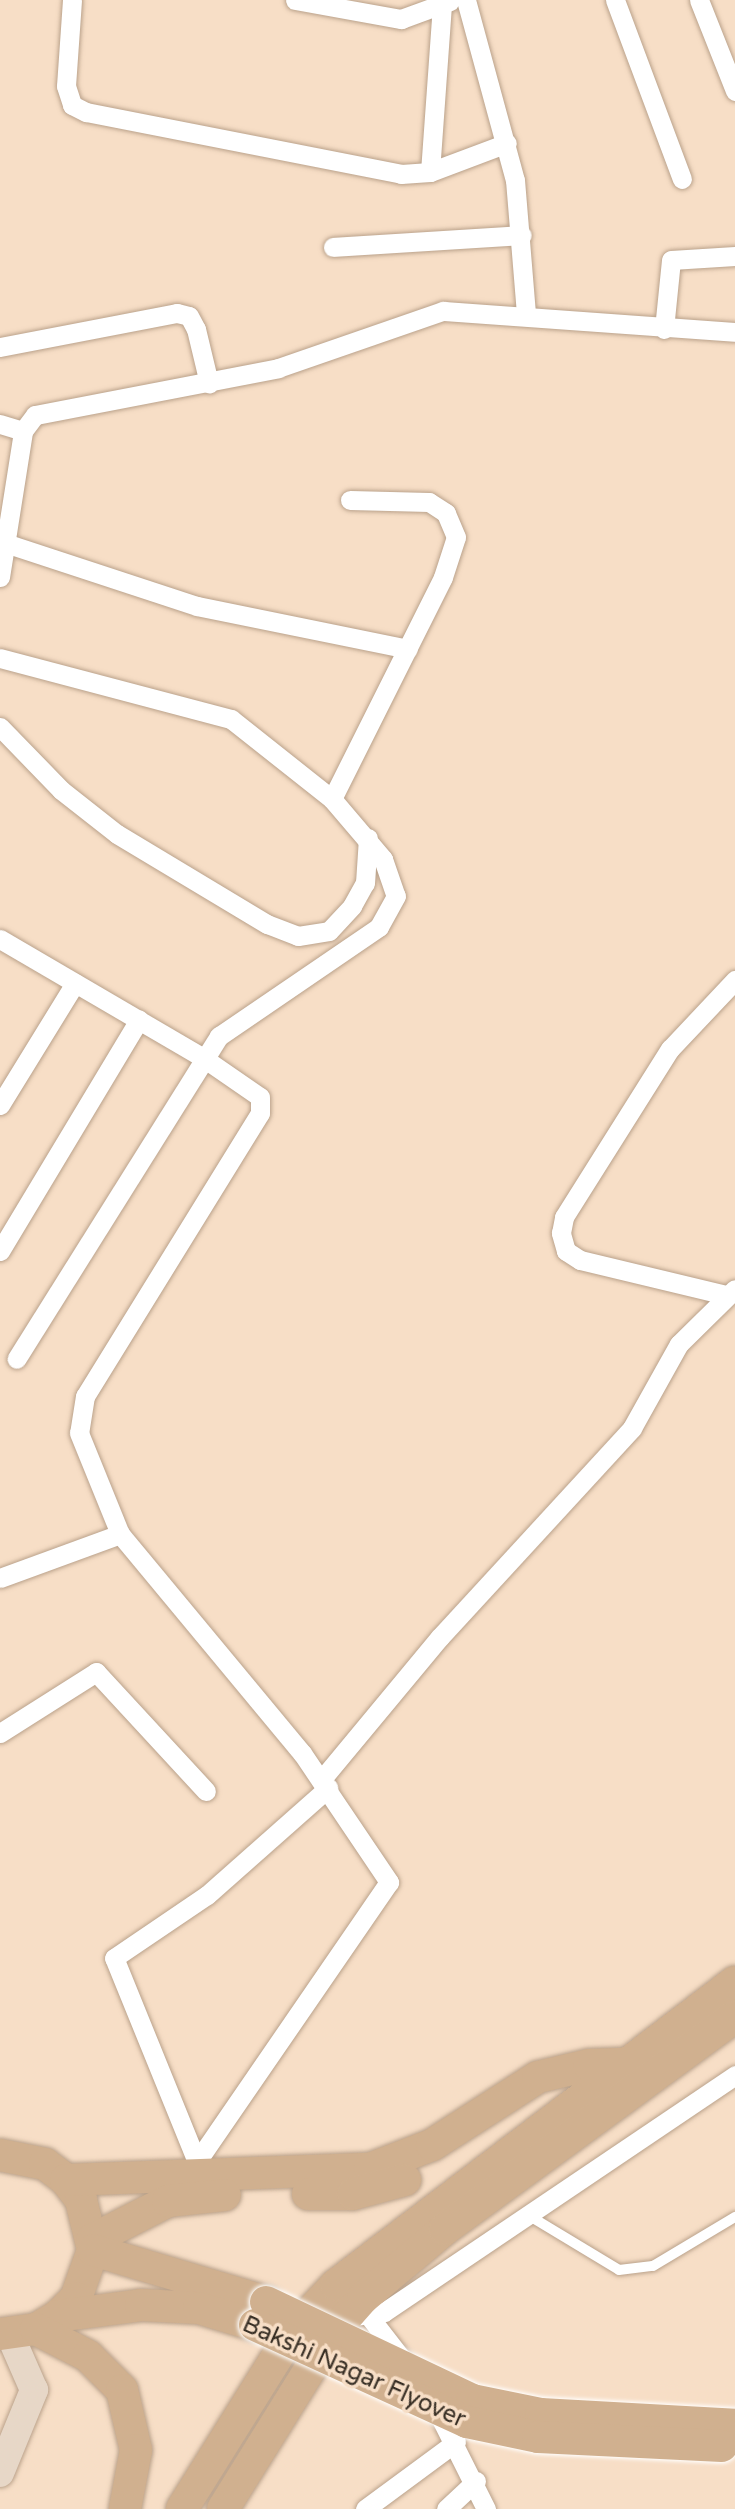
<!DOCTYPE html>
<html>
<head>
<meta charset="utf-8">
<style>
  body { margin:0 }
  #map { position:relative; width:735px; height:2509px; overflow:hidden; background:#f7dec6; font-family:"Varela Round",sans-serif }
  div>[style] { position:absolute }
  .roads { filter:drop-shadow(0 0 2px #baa28b) drop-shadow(0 0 2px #baa28b) }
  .lane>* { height:10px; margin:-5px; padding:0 5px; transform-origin:5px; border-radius:5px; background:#fff }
  .street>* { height:19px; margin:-9.5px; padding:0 9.5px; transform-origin:9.5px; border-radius:9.5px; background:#fff }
  .secondary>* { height:28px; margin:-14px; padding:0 14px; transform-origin:14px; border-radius:14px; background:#e7d7c7 }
  .primary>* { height:32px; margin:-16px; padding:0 16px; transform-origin:16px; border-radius:16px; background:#d0b08f }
  .bridges { filter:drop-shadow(0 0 2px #fff) drop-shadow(0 0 2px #fff) }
  .primary-bridge>* { height:32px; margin:-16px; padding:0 16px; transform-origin:16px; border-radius:16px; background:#d0b08f }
  span { translate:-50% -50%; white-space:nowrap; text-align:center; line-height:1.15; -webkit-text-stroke:7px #f7dec6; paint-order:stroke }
  .street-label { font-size:24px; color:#382f25 }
</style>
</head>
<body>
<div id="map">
  <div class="roads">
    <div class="lane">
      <div style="left:528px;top:2215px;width:106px;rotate:31.1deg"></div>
      <div style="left:619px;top:2270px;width:34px;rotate:-7deg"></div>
      <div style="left:653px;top:2266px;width:96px;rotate:-30.9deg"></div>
    </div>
    <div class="street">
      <div style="left:72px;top:0;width:86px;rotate:94deg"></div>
      <div style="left:66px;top:86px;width:20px;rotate:72deg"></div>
      <div style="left:72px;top:105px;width:16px;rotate:27deg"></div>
      <div style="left:86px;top:112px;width:321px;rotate:11.1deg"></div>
      <div style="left:401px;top:174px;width:29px;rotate:-4deg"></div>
      <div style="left:430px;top:172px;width:82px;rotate:-20.6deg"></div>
      <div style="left:295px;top:0;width:108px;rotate:10.2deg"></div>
      <div style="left:401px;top:19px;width:52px;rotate:-20.2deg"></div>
      <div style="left:466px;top:0;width:187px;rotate:74.8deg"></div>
      <div style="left:515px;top:180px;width:135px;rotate:85.3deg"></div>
      <div style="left:615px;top:0;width:191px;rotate:69.5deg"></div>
      <div style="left:699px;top:0;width:98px;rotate:68.4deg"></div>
      <div style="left:430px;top:172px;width:168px;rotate:-85.9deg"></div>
      <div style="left:333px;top:247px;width:189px;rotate:-3.6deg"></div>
      <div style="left:664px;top:329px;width:69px;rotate:-84.2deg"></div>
      <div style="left:671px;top:260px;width:64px;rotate:-3.6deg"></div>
      <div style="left:0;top:347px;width:180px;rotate:-10.9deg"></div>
      <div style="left:177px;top:313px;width:12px;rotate:14deg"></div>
      <div style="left:189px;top:316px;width:15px;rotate:62deg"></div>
      <div style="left:196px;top:329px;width:56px;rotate:76.5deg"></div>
      <div style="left:0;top:424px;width:24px;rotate:17deg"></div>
      <div style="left:5px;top:543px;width:202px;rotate:18.2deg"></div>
      <div style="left:197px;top:606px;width:215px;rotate:11.5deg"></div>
      <div style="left:0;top:577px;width:148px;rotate:-81deg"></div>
      <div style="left:23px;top:431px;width:20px;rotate:-53deg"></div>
      <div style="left:35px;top:415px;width:248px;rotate:-10.9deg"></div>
      <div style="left:278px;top:368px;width:175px;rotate:-19.1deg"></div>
      <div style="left:443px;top:311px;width:293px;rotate:4.1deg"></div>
      <div style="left:0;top:658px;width:239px;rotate:14.8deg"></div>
      <div style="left:231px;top:719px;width:129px;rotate:38.4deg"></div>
      <div style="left:332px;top:799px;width:79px;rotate:49.6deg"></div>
      <div style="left:383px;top:859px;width:39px;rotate:71deg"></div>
      <div style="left:396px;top:896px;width:35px;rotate:119deg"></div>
      <div style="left:379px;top:927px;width:194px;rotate:145.7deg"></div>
      <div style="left:219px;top:1036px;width:381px;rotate:122.1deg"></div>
      <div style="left:0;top:727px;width:88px;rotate:45.9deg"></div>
      <div style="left:61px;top:790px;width:71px;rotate:38.2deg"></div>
      <div style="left:117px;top:834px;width:175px;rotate:31deg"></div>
      <div style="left:267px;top:924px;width:33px;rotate:21deg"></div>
      <div style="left:298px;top:936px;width:31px;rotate:-9deg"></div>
      <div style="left:329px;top:931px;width:34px;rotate:-47deg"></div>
      <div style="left:352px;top:906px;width:26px;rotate:-61deg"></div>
      <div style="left:365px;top:883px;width:45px;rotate:-86.2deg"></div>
      <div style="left:332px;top:799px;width:248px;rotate:-63.4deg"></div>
      <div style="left:443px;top:577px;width:42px;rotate:-72deg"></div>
      <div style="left:456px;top:537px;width:26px;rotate:-113deg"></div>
      <div style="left:446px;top:513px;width:20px;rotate:-147deg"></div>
      <div style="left:429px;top:502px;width:79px;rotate:-178.5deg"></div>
      <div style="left:0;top:939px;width:234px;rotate:30.3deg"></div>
      <div style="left:202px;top:1057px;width:70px;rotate:34.6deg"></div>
      <div style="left:260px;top:1097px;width:16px;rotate:90deg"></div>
      <div style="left:260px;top:1113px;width:333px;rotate:121.7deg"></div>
      <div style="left:85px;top:1396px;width:37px;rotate:99deg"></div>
      <div style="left:79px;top:1433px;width:109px;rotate:67.9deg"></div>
      <div style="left:120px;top:1534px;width:285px;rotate:50.3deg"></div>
      <div style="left:302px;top:1753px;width:156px;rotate:56deg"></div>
      <div style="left:389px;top:1882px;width:362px;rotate:124.5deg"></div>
      <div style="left:0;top:1105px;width:143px;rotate:-58.4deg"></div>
      <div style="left:0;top:1251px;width:270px;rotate:-59deg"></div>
      <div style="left:726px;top:1295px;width:150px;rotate:-166.5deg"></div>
      <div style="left:580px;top:1260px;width:17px;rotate:-147deg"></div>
      <div style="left:566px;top:1251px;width:19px;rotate:-106deg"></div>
      <div style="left:561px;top:1233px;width:16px;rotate:-79deg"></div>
      <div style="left:564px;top:1217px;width:199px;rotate:-57.8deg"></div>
      <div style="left:670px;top:1049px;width:95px;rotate:-46.7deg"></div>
      <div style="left:0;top:1578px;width:128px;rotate:-20.1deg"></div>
      <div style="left:0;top:1733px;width:114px;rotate:-32.4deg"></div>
      <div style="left:96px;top:1672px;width:162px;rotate:47.3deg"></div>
      <div style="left:322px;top:1779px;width:185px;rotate:-50.3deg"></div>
      <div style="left:440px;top:1637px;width:284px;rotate:-47.4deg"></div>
      <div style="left:632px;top:1428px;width:96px;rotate:-60.8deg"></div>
      <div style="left:679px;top:1344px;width:78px;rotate:-44.5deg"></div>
      <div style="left:197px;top:2162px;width:220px;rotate:-112.1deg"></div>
      <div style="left:114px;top:1958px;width:112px;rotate:-34.1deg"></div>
      <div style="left:207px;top:1895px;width:162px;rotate:-41.5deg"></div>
      <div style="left:368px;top:2315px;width:62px;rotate:52.2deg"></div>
      <div style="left:346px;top:2317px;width:38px;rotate:-7deg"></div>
      <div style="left:384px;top:2312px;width:424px;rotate:-34deg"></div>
      <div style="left:436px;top:2409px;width:112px;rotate:63.4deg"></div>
      <div style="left:365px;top:2509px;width:113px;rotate:-36.4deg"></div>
      <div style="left:446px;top:2509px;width:41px;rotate:-43deg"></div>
    </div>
    <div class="secondary">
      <div style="left:0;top:2473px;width:90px;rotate:-67.7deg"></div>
      <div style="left:34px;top:2390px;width:60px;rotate:-113.6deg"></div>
    </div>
    <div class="primary">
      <div style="left:0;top:2155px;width:46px;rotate:11.3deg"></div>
      <div style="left:45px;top:2164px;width:26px;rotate:37deg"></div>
      <div style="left:66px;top:2180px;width:25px;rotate:53deg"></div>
      <div style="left:81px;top:2200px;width:51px;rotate:76.5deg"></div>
      <div style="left:93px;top:2250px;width:51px;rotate:109.5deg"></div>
      <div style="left:76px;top:2298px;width:25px;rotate:135deg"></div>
      <div style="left:58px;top:2316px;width:26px;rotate:149deg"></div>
      <div style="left:36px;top:2329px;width:36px;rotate:172deg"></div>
      <div style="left:66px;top:2180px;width:304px;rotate:-2.1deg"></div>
      <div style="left:370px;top:2169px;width:66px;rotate:-21.2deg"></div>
      <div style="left:432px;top:2145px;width:126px;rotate:-32.7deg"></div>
      <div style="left:538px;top:2077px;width:52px;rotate:-13.2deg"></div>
      <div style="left:589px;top:2065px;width:36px;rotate:-2deg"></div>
      <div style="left:308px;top:2194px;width:45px"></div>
      <div style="left:353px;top:2194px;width:54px;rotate:-15.1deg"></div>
      <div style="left:92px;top:2240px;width:85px;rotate:-27.2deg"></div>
      <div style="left:168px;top:2201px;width:57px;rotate:-6deg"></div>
      <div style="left:93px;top:2250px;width:181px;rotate:16.7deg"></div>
      <div style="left:58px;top:2316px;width:84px;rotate:-7.5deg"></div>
      <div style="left:141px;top:2305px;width:58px;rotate:3deg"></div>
      <div style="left:199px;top:2308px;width:59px;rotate:16.9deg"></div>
      <div style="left:36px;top:2329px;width:59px;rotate:27.4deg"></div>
      <div style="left:88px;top:2356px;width:48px;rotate:45deg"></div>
      <div style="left:122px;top:2390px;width:62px;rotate:76.9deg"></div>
      <div style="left:136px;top:2450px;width:60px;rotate:100.6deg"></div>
      <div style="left:182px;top:2509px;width:213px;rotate:-58deg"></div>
      <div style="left:295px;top:2328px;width:59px;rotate:-46.4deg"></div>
      <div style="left:336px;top:2285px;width:501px;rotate:-37.21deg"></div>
      <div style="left:223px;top:2509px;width:208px;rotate:-58.1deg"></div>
      <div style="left:333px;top:2332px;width:45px;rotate:-48.6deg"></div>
      <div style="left:363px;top:2298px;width:107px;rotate:-40.1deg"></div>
      <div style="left:445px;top:2229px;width:359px;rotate:-36.2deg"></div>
    </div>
  </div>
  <div class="bridges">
    <div class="primary-bridge">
      <div style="left:266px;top:2302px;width:228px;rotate:25.4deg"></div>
      <div style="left:472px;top:2400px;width:70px;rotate:11.5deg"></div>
      <div style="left:541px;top:2414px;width:194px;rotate:3.2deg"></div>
      <div style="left:255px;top:2325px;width:233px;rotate:24.6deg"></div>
      <div style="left:467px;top:2422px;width:73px;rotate:11.9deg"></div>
      <div style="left:538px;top:2437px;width:184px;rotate:2.8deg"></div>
    </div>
  </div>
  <div class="street-label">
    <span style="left:354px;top:2372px;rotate:24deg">Bakshi Nagar Flyover</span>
  </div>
</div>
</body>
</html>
